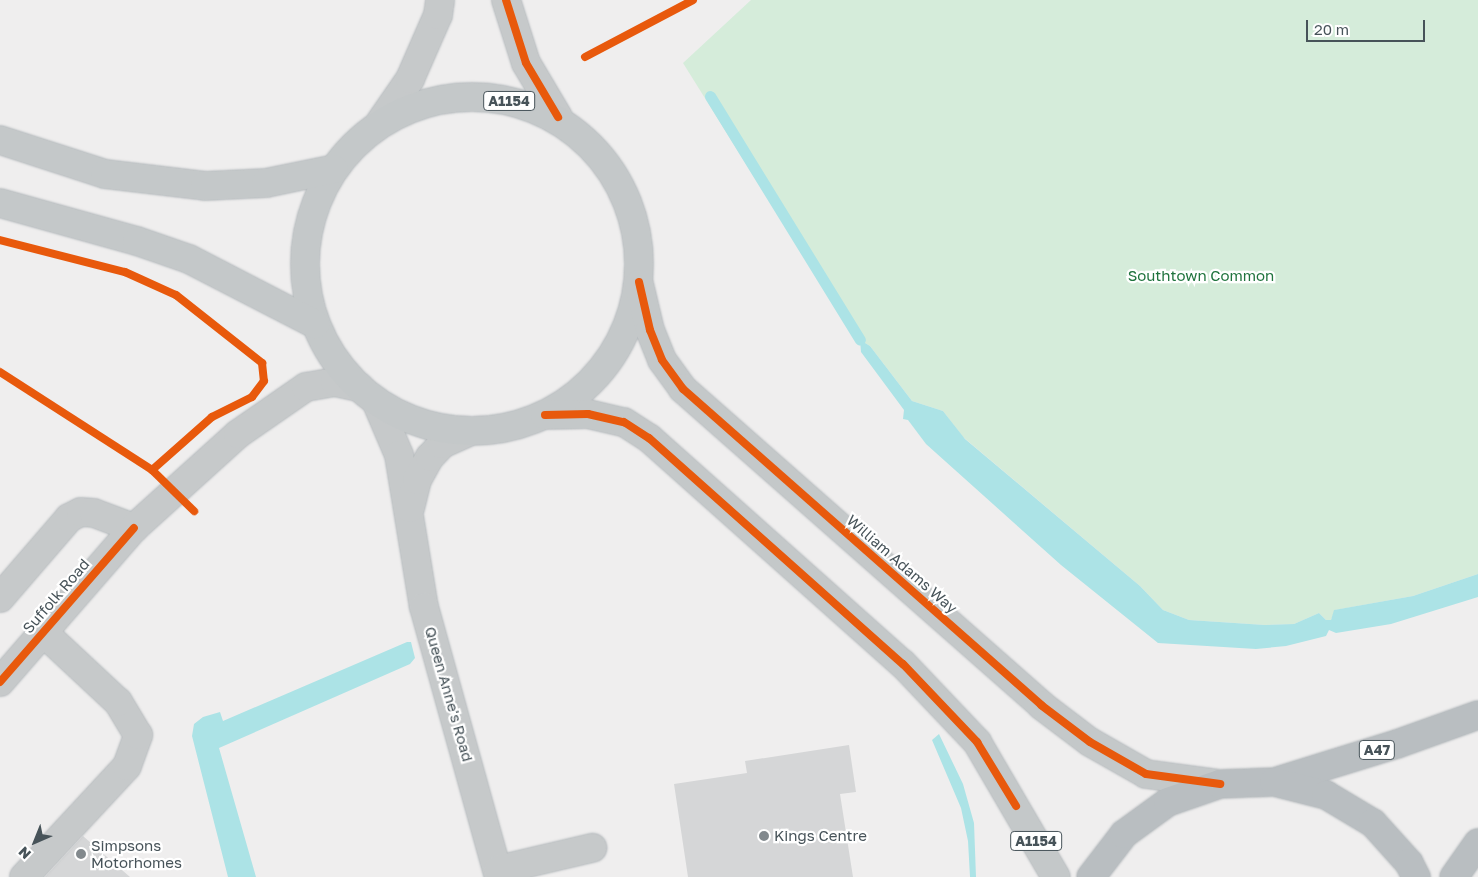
<!DOCTYPE html>
<html>
<head>
<meta charset="utf-8">
<style>
  body { margin:0 }
  #map { position:relative; width:1478px; height:877px; overflow:hidden; background:#efeeee; font-family:"Golos Text",sans-serif }
  div>[style] { position:absolute }
  .green>* { inset:0; background:#d5ecda }
  .water>* { inset:0; background:#ace3e6 }
  .stream>* { height:11px; margin:-5.5px; padding:0 5.5px; transform-origin:5.5px; border-radius:5.5px; background:#ace3e6 }
  .building>* { inset:0; background:#d5d6d7 }
  .roads { filter:drop-shadow(0 0 1px #b4b9bc) drop-shadow(0 0 1px #b4b9bc) }
  .minor>* { height:28px; margin:-14px; padding:0 14px; transform-origin:14px; border-radius:14px; background:#c6c9ca }
  .major>* { height:28px; margin:-14px; padding:0 14px; transform-origin:14px; border-radius:14px; background:#c4c8c9 }
  .major>.ring { margin:-14px; padding:0; box-sizing:content-box; background:none; border:28px solid #c4c8c9; border-radius:50% }
  .highway>* { height:28px; margin:-14px; padding:0 14px; transform-origin:14px; border-radius:14px; background:#b9bec1 }
  .cycleway>* { height:8px; margin:-4px; padding:0 4px; transform-origin:4px; border-radius:4px; background:#e8590c }
  .dots>* { width:14px; height:14px; translate:-50% -50%; box-sizing:border-box; border:2px solid #fff; border-radius:50% }
  span { translate:-50% -50%; white-space:nowrap; text-align:center; line-height:1.15; -webkit-text-stroke:4.5px #fff; paint-order:stroke }
  .shield-label span { padding:1px 4px; background:#fff; border:1px solid; border-radius:4px; -webkit-text-stroke-width:0 }
  .shield-label { font-size:14px; color:#475359; font-weight:700 }
  .park-label { font-size:15px; color:#1f733d }
  .street-label { font-size:15px; color:#475359 }
  .poi-label { font-size:15px; color:#475359 }
  .left { translate:0 -50%; text-align:left }
  .north { position:absolute; left:10px; top:817px; width:50px; height:50px; -webkit-text-stroke:4px #fff; paint-order:stroke; rotate:224deg; font-size:14px; font-weight:700; line-height:20px; text-align:center; color:#475359 }
  .north::after { content:''; display:block; margin:auto; width:18px; height:22px; background:#475359; clip-path:polygon(50% 0,100% 100%,50% 72%,0 100%) }
  .scale { position:absolute; left:1306px; top:20px; width:119px; height:22px; box-sizing:border-box; border:2px solid #475359; border-top:0; padding-left:6px; font-size:15px; line-height:18px; white-space:nowrap; color:#475359; -webkit-text-stroke:4px #fff; paint-order:stroke }
</style>
</head>
<body>
<div id="map">
  <div class="green">
    <div style="clip-path:polygon(751px 0,1478px 0,1478px 574px,1413px 596px,1335px 610px,1331px 620px,1326px 620px,1319px 613px,1294px 624px,1265px 625px,1189px 620px,1163px 610px,1140px 586px,963px 437px,943px 411px,912px 401px,870px 346px,854px 337px,683px 63px)"></div>
  </div>
  <div class="water">
    <div style="clip-path:polygon(860px 340px,870px 346px,912px 401px,943px 411px,965px 439px,1140px 586px,1163px 610px,1189px 620px,1265px 625px,1294px 624px,1319px 613px,1326px 620px,1331px 620px,1334px 610px,1413px 596px,1478px 574px,1478px 597px,1391px 624px,1336px 633px,1329px 630px,1326px 636px,1286px 646px,1256px 649px,1158px 643px,1061px 565px,926px 444px,908px 420px,903px 419px,904px 410px,861px 352px)"></div>
    <div style="clip-path:polygon(407px 642px,411px 642px,415px 658px,410px 664px,219px 748px,256px 877px,228px 877px,192px 736px,194px 724px,203px 717px,220px 712px,223px 721px)"></div>
    <div style="clip-path:polygon(939px 734px,963px 784px,974px 823px,976px 877px,970px 877px,968px 841px,961px 808px,932px 740px)"></div>
  </div>
  <div class="stream">
    <div style="left:710px;top:96px;width:286px;rotate:58.4deg"></div>
  </div>
  <div class="building">
    <div style="clip-path:polygon(849px 745px,856px 792px,840px 794px,853px 877px,688px 877px,674px 784px,747px 773px,745px 761px)"></div>
    <div style="clip-path:polygon(83px 836px,130px 877px,45px 877px)"></div>
  </div>
  <div class="roads">
    <div class="minor">
      <div style="left:506px;top:0;width:66px;rotate:72.4deg"></div>
      <div style="left:526px;top:63px;width:63px;rotate:59.3deg"></div>
      <div style="left:379px;top:124px;width:55px;rotate:-55.4deg"></div>
      <div style="left:410px;top:79px;width:70px;rotate:-66.4deg"></div>
      <div style="left:438px;top:15px;width:15px;rotate:-82deg"></div>
      <div style="left:376px;top:401px;width:59px;rotate:66.9deg"></div>
      <div style="left:399px;top:455px;width:154px;rotate:80.7deg"></div>
      <div style="left:424px;top:607px;width:280px;rotate:74.5deg"></div>
      <div style="left:410px;top:508px;width:29px;rotate:-76deg"></div>
      <div style="left:417px;top:480px;width:26px;rotate:-61deg"></div>
      <div style="left:430px;top:457px;width:18px;rotate:-47deg"></div>
      <div style="left:442px;top:444px;width:30px;rotate:-24deg"></div>
      <div style="left:0;top:598px;width:106px;rotate:-49.2deg"></div>
      <div style="left:69px;top:518px;width:13px;rotate:-27deg"></div>
      <div style="left:81px;top:512px;width:13px;rotate:4deg"></div>
      <div style="left:94px;top:513px;width:43px;rotate:20.6deg"></div>
      <div style="left:0;top:682px;width:204px;rotate:-49deg"></div>
      <div style="left:134px;top:528px;width:140px;rotate:-42.1deg"></div>
      <div style="left:238px;top:434px;width:83px;rotate:-34.7deg"></div>
      <div style="left:306px;top:387px;width:29px;rotate:-10deg"></div>
      <div style="left:335px;top:382px;width:25px;rotate:12deg"></div>
      <div style="left:498px;top:870px;width:97px;rotate:-13.2deg"></div>
      <div style="left:24px;top:877px;width:151px;rotate:-47.1deg"></div>
      <div style="left:127px;top:766px;width:33px;rotate:-70deg"></div>
      <div style="left:138px;top:735px;width:39px;rotate:-121deg"></div>
      <div style="left:118px;top:702px;width:103px;rotate:-137deg"></div>
    </div>
    <div class="major">
      <div class="ring" style="left:305px;top:97px;width:306px;height:306px"></div>
      <div style="left:0;top:140px;width:110px;rotate:17.9deg"></div>
      <div style="left:105px;top:174px;width:101px;rotate:6.8deg"></div>
      <div style="left:205px;top:186px;width:61px;rotate:-2.8deg"></div>
      <div style="left:266px;top:183px;width:69px;rotate:-11.6deg"></div>
      <div style="left:0;top:203px;width:142px;rotate:15.5deg"></div>
      <div style="left:137px;top:241px;width:55px;rotate:19.1deg"></div>
      <div style="left:189px;top:259px;width:142px;rotate:27.3deg"></div>
      <div style="left:639px;top:284px;width:47px;rotate:76.6deg"></div>
      <div style="left:650px;top:330px;width:32px;rotate:68deg"></div>
      <div style="left:662px;top:360px;width:36px;rotate:54deg"></div>
      <div style="left:683px;top:389px;width:478px;rotate:41.4deg"></div>
      <div style="left:1041px;top:705px;width:61px;rotate:37.1deg"></div>
      <div style="left:1090px;top:742px;width:64px;rotate:29.7deg"></div>
      <div style="left:1146px;top:774px;width:75px;rotate:7.7deg"></div>
      <div style="left:545px;top:415px;width:43px;rotate:-1.3deg"></div>
      <div style="left:588px;top:414px;width:37px;rotate:13deg"></div>
      <div style="left:624px;top:422px;width:30px;rotate:33deg"></div>
      <div style="left:649px;top:438px;width:340px;rotate:41.7deg"></div>
      <div style="left:903px;top:664px;width:108px;rotate:46.5deg"></div>
      <div style="left:977px;top:742px;width:156px;rotate:59.7deg"></div>
    </div>
    <div class="highway">
      <div style="left:1274px;top:782px;width:129px;rotate:-17.2deg"></div>
      <div style="left:1397px;top:744px;width:86px;rotate:-19.7deg"></div>
      <div style="left:1091px;top:877px;width:54px;rotate:-52.5deg"></div>
      <div style="left:1124px;top:834px;width:54px;rotate:-36deg"></div>
      <div style="left:1168px;top:802px;width:55px;rotate:-19.1deg"></div>
      <div style="left:1220px;top:784px;width:54px;rotate:-2.1deg"></div>
      <div style="left:1274px;top:782px;width:54px;rotate:14deg"></div>
      <div style="left:1326px;top:795px;width:55px;rotate:30.8deg"></div>
      <div style="left:1373px;top:823px;width:54px;rotate:48deg"></div>
      <div style="left:1409px;top:863px;width:16px;rotate:63deg"></div>
      <div style="left:1454px;top:877px;width:42px;rotate:-54.8deg"></div>
    </div>
  </div>
  <div class="cycleway">
    <div style="left:506px;top:0;width:66px;rotate:72.4deg"></div>
    <div style="left:526px;top:63px;width:63px;rotate:59.3deg"></div>
    <div style="left:585px;top:57px;width:122px;rotate:-27.8deg"></div>
    <div style="left:0;top:240px;width:129px;rotate:14.4deg"></div>
    <div style="left:125px;top:272px;width:56px;rotate:24.3deg"></div>
    <div style="left:176px;top:295px;width:110px;rotate:38.3deg"></div>
    <div style="left:262px;top:363px;width:18px;rotate:84deg"></div>
    <div style="left:264px;top:381px;width:20px;rotate:127deg"></div>
    <div style="left:252px;top:397px;width:45px;rotate:153.4deg"></div>
    <div style="left:212px;top:417px;width:80px;rotate:138.5deg"></div>
    <div style="left:639px;top:282px;width:49px;rotate:77.1deg"></div>
    <div style="left:650px;top:330px;width:32px;rotate:68deg"></div>
    <div style="left:662px;top:360px;width:36px;rotate:54deg"></div>
    <div style="left:683px;top:389px;width:478px;rotate:41.4deg"></div>
    <div style="left:1041px;top:705px;width:61px;rotate:37.1deg"></div>
    <div style="left:1090px;top:742px;width:64px;rotate:29.7deg"></div>
    <div style="left:1146px;top:774px;width:75px;rotate:7.7deg"></div>
    <div style="left:0;top:372px;width:181px;rotate:32.8deg"></div>
    <div style="left:152px;top:470px;width:59px;rotate:44.3deg"></div>
    <div style="left:545px;top:415px;width:43px;rotate:-1.3deg"></div>
    <div style="left:588px;top:414px;width:37px;rotate:13deg"></div>
    <div style="left:624px;top:422px;width:30px;rotate:33deg"></div>
    <div style="left:649px;top:438px;width:340px;rotate:41.7deg"></div>
    <div style="left:903px;top:664px;width:108px;rotate:46.5deg"></div>
    <div style="left:977px;top:742px;width:75px;rotate:58.6deg"></div>
    <div style="left:0;top:682px;width:204px;rotate:-49deg"></div>
  </div>
  <div class="dots">
    <div style="left:764px;top:836px;background:#82898d"></div>
    <div style="left:81px;top:854px;background:#82898d"></div>
  </div>
  <div class="shield-label">
    <span style="left:509px;top:101px">A1154</span>
    <span style="left:1377px;top:750px">A47</span>
    <span style="left:1036px;top:841px">A1154</span>
  </div>
  <div class="park-label">
    <span style="left:1201px;top:276px">Southtown Common</span>
  </div>
  <div class="street-label">
    <span style="left:902px;top:564px;rotate:41deg">William Adams Way</span>
    <span style="left:56px;top:596px;rotate:-49deg">Suffolk Road</span>
    <span style="left:449px;top:694px;rotate:74deg">Queen Anne's Road</span>
  </div>
  <div class="poi-label">
    <span class="left" style="left:774px;top:836px">Kings Centre</span>
    <span class="left" style="left:91px;top:854px">Simpsons<br>Motorhomes</span>
  </div>
  <div class="north">N</div>
  <div class="scale">20 m</div>
</div>
</body>
</html>
